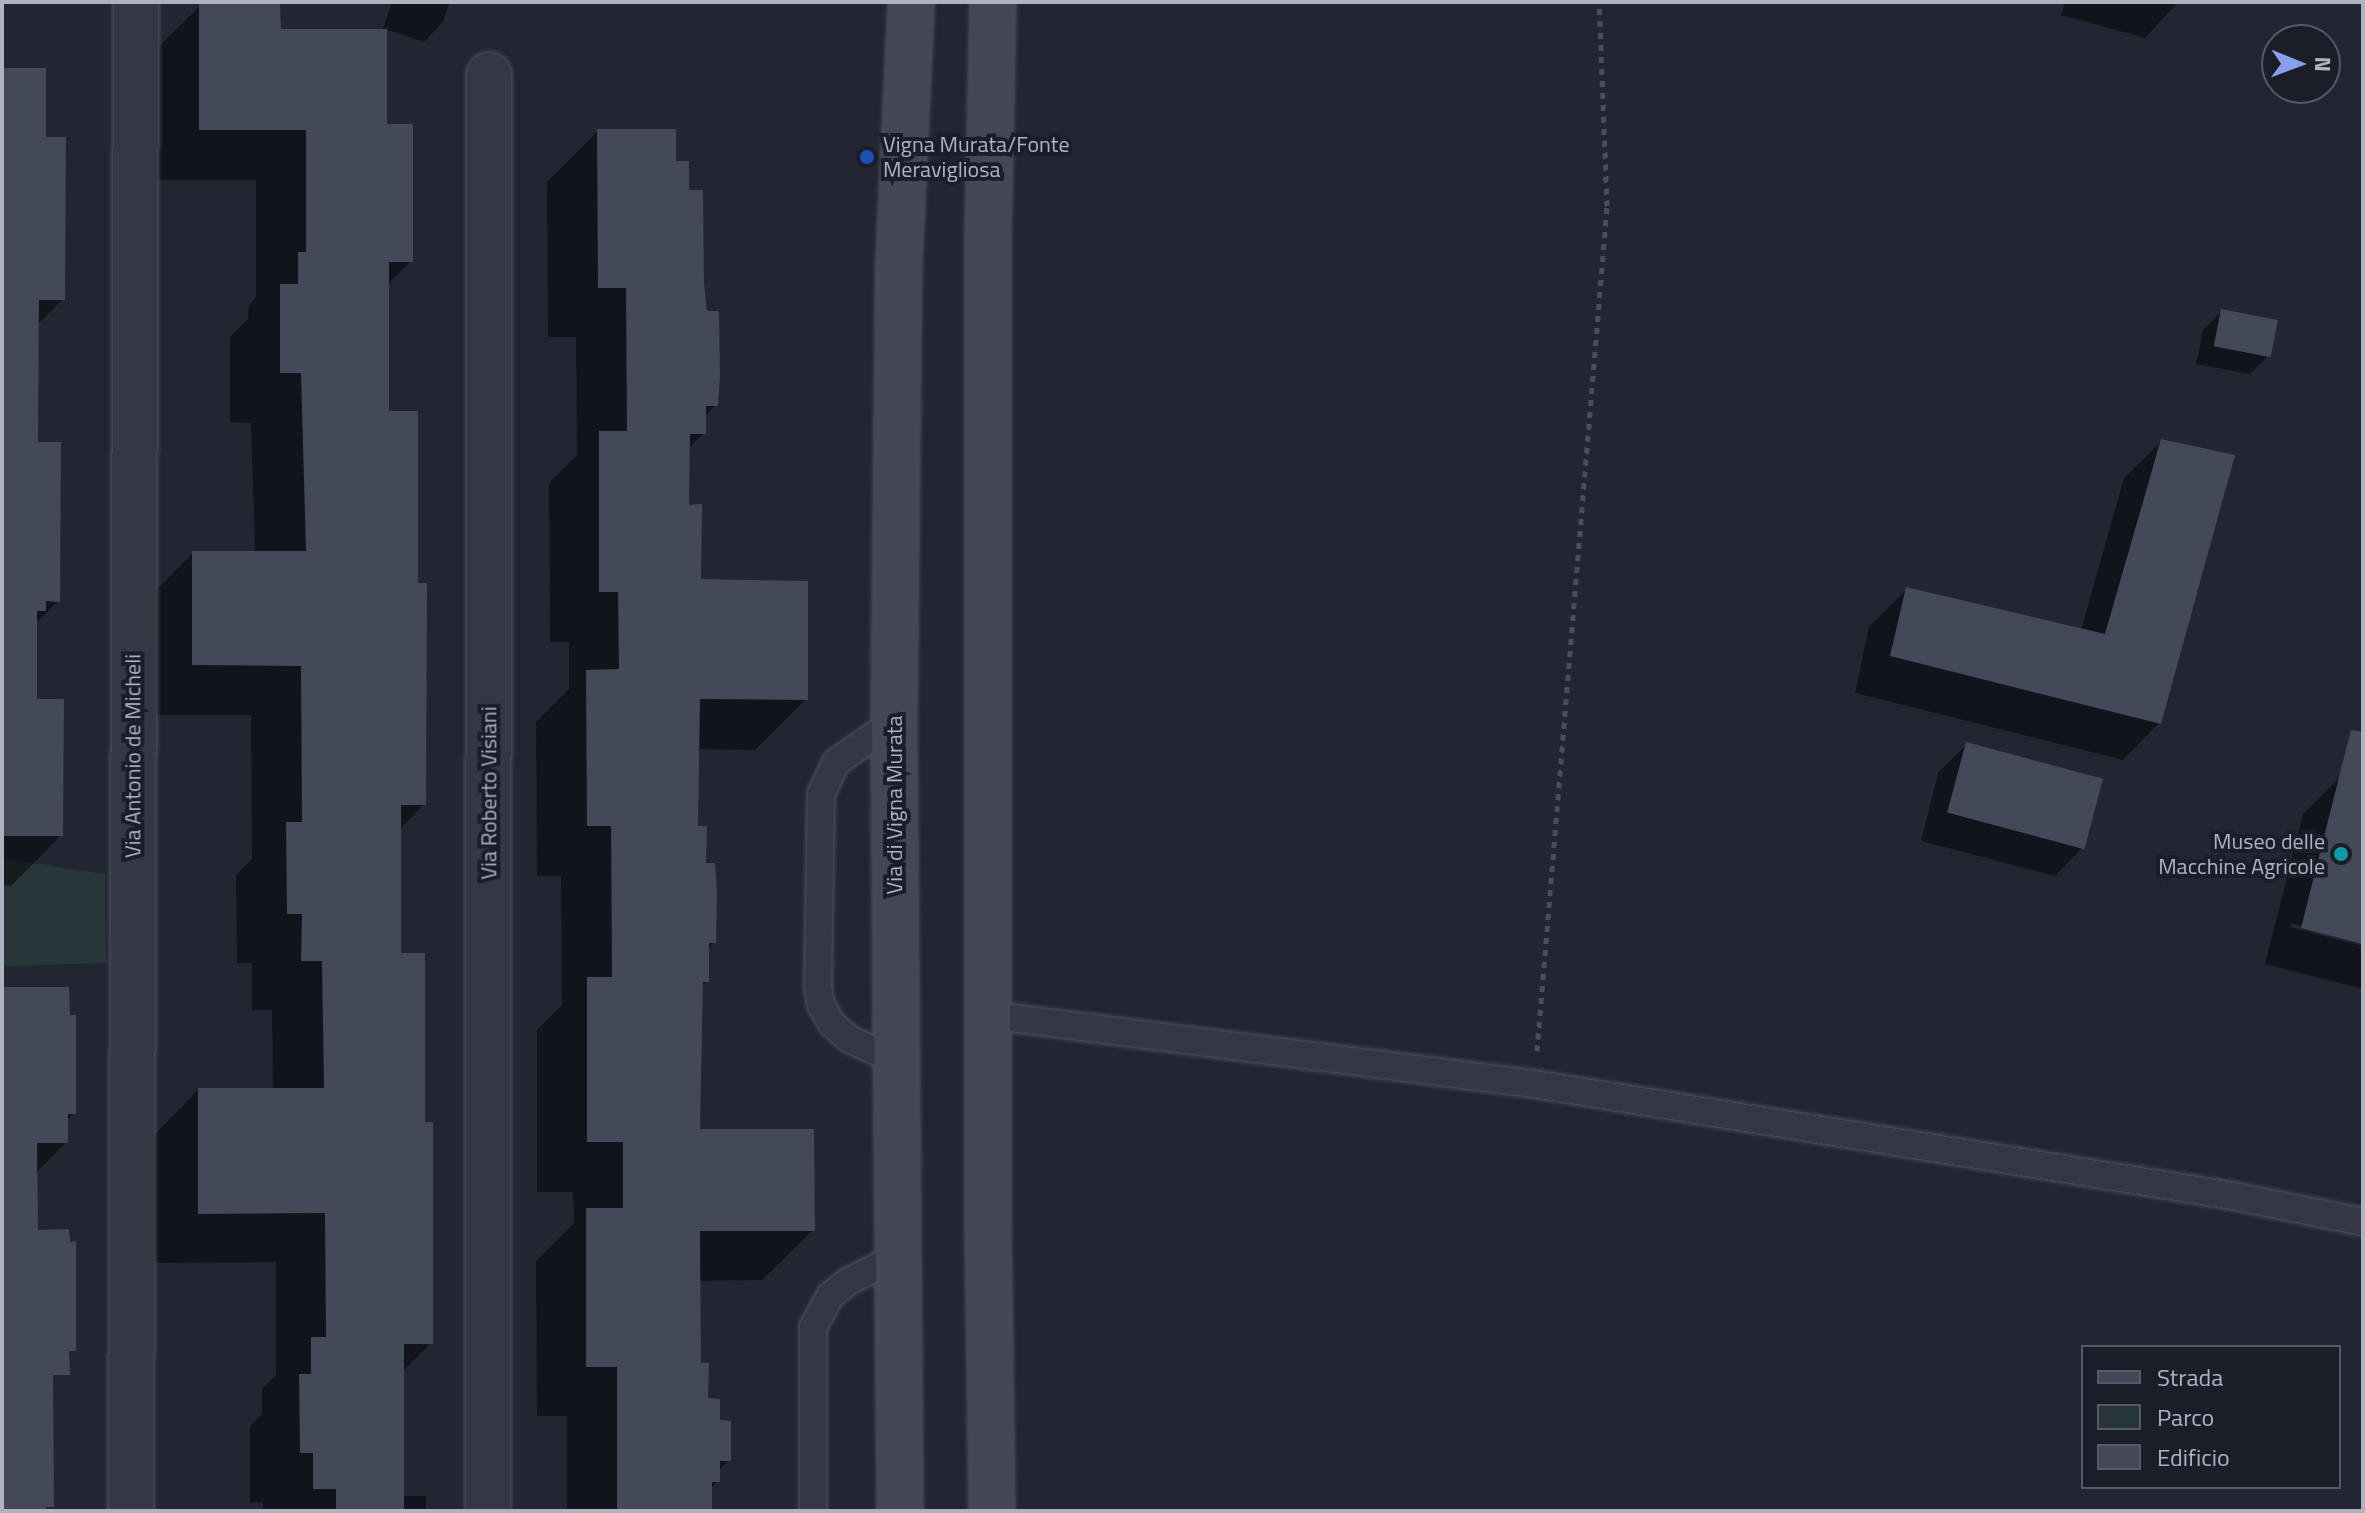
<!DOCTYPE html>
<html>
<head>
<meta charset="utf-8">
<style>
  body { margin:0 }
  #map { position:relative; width:2365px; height:1513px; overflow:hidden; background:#222633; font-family:"Titillium Web",sans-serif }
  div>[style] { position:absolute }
  .green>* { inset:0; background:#273639 }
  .shadow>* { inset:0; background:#0007 }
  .building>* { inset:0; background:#434958; transform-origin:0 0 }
  .path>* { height:5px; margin-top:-2.5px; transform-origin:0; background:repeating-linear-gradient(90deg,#455156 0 6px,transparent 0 12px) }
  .roads { filter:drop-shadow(0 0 2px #4f535f) drop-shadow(0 0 2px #4f535f) }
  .lane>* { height:26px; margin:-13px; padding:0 13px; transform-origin:13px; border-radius:13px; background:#353844 }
  .street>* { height:44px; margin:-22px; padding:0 22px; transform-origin:22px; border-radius:22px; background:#353844 }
  .secondary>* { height:44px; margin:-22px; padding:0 22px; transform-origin:22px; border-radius:22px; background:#434757 }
  .dots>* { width:22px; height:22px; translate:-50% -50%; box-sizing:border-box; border:4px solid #1a1e29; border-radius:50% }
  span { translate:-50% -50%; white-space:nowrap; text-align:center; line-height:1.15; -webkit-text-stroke:8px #1a1e29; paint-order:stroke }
  .poi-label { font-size:22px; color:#afb3c1 }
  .left { translate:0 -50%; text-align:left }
  .right { translate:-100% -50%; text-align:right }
  .street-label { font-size:22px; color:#afb3c1 }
  .frame { position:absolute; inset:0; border:4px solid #afb3c1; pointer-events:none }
  .legend { position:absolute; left:2081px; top:1345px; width:260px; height:144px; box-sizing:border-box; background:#1a1e29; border:2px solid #565a66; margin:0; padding:10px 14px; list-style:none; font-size:24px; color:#afb3c1 }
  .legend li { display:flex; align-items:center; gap:16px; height:40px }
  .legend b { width:40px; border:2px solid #565a66 }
  .north { position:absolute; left:2261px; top:24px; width:80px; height:80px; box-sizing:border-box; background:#1a1e29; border:2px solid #565a66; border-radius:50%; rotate:91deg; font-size:22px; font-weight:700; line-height:32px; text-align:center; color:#afb3c1 }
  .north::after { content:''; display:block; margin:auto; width:28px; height:36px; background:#8a9feb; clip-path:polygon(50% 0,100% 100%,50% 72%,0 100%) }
</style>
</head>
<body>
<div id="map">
  <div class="green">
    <div style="clip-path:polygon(2px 858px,105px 874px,106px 963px,2px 966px)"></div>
  </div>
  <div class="shadow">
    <div style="clip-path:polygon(392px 2px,450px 2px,443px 22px,424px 42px,385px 29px,385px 126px,411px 261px,387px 285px,387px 413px,416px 585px,424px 804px,399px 830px,399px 955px,423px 1124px,431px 1343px,402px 1372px,402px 1496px,426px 1496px,426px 1511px,263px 1511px,263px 1502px,250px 1503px,250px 1426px,262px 1414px,262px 1389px,276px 1375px,276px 1262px,149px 1263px,148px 1141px,198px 1090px,273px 1090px,272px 1010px,252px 1010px,252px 963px,237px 963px,236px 875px,252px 859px,251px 715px,143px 715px,142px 604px,193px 553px,255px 553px,251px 423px,230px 422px,230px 337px,248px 319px,249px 305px,256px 297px,256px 180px,149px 180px,149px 56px,200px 6px,279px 31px,382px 31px)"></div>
    <div style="clip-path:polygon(2065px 2px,2178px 2px,2145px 38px,2061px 15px)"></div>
    <div style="clip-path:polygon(2px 70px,44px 139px,63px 299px,37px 325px,36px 444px,58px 601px,35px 624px,35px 701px,61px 835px,11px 886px,2px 886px)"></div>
    <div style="clip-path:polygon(598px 131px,674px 163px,687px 192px,716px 405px,704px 417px,704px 433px,688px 449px,687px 507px,699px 581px,806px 699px,755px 750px,698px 749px,696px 828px,714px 942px,707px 949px,707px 981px,701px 987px,698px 1131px,813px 1230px,762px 1280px,698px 1281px,699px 1365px,706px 1400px,718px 1422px,729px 1460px,718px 1471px,718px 1481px,710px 1489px,710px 1511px,567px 1511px,567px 1416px,537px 1416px,536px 1261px,574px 1223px,573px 1192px,537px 1192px,537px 1030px,562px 1005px,561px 876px,537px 876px,536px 722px,569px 689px,569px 642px,550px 642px,549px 483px,577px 455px,576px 337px,548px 337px,547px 182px)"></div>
    <div style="clip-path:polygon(2222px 311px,2269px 355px,2250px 374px,2196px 364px,2203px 330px)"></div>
    <div style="clip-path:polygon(2161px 442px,2159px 723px,2123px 760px,1855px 693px,1869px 627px,1906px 590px,2081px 630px,2124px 478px)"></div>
    <div style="clip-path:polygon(1967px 744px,2083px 847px,2055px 876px,1921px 841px,1938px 773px)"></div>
    <div style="clip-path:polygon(2340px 777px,2363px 783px,2363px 942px,2291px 923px,2290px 927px,2363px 946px,2363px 989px,2265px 964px,2303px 814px)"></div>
    <div style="clip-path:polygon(2px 989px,74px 1113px,66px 1121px,66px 1142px,36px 1173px,2px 1365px)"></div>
  </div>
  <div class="building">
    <div style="clip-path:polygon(199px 4px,280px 4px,281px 29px,387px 29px,387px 124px,413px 124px,413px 262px,389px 262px,389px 411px,418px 411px,418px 583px,427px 583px,426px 805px,401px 805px,401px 953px,425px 953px,425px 1122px,433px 1122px,433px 1344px,404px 1344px,404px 1511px,336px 1511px,336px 1489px,313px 1489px,313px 1453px,300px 1453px,299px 1374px,311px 1374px,311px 1337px,326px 1337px,325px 1213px,198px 1214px,198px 1088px,324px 1088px,322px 961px,301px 961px,302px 914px,287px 914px,286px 822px,302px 822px,301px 666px,192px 665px,192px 551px,306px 551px,301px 373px,280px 373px,280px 284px,298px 284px,298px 252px,306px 252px,306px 130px,199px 130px)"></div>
    <div style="clip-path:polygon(2px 68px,46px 68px,46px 137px,66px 137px,65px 300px,39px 300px,38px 442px,61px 442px,60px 602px,46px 601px,46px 611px,37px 611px,37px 699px,64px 699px,63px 836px,2px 836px)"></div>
    <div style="clip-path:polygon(597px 129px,676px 129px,676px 161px,689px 161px,689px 190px,703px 190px,704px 283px,707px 311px,719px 311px,720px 375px,718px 406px,706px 406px,706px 434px,690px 434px,689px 505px,702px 504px,701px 579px,808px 581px,808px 700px,700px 699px,698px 826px,707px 826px,706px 863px,715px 863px,717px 892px,716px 943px,709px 943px,709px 982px,703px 982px,700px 1129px,814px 1129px,815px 1231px,700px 1231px,701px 1363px,709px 1363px,708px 1398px,720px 1399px,720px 1420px,731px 1421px,731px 1461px,720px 1461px,720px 1482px,712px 1482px,712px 1511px,617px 1511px,617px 1367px,586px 1367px,586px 1208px,623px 1208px,623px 1142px,587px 1142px,587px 977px,612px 977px,611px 826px,587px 826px,586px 670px,619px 669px,618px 592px,599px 592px,599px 431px,627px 431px,626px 288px,598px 288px)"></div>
    <div style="left:2221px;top:309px;width:58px;height:38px;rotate:11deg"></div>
    <div style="clip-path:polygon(2161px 439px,2235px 455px,2161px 724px,1890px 656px,1906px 587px,2105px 634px)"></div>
    <div style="clip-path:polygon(2351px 730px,2363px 732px,2363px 944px,2301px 928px)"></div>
    <div style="left:1966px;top:742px;width:142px;height:73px;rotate:15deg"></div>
    <div style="clip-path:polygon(2px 987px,69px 987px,70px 1015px,76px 1015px,76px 1114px,68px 1114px,68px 1143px,37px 1143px,38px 1230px,69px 1229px,70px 1242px,76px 1241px,76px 1351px,69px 1351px,70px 1375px,53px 1375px,54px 1507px,46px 1507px,46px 1511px,2px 1511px)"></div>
  </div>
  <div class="path">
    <div style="left:1537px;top:1051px;width:848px;rotate:-85.26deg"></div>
    <div style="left:1607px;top:206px;width:204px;rotate:-92.2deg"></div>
  </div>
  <div class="roads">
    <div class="lane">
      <div style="left:894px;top:722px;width:70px;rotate:145.4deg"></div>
      <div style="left:836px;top:762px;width:35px;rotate:115deg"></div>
      <div style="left:821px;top:794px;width:193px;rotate:90.9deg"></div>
      <div style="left:818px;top:987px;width:18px;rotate:81deg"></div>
      <div style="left:821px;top:1005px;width:22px;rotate:60deg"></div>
      <div style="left:832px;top:1024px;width:23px;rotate:41deg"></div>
      <div style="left:849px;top:1039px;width:51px;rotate:24.5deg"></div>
      <div style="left:988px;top:1015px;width:550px;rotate:7.2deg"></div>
      <div style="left:1534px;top:1084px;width:708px;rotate:9.1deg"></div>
      <div style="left:2233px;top:1196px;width:133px;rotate:11.3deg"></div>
      <div style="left:813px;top:1511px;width:184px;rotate:-90deg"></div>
      <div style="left:813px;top:1327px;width:37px;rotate:-61deg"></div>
      <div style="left:831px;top:1295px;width:23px;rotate:-38deg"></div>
      <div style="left:849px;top:1281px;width:54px;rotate:-26.6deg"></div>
    </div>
    <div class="street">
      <div style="left:131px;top:1511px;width:1509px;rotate:-89.81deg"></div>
      <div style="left:488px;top:1511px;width:1436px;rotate:-89.96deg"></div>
    </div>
    <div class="secondary">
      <div style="left:900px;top:1511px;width:789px;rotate:-90.44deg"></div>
      <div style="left:894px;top:722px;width:461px;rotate:-89.4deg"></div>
      <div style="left:899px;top:261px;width:259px;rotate:-87.3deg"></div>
      <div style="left:992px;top:1511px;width:285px;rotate:-90.8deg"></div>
      <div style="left:988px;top:1226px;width:989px;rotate:-90deg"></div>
      <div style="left:988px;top:237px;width:235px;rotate:-88.8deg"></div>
    </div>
  </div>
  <div class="dots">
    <div style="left:867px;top:157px;background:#1a4fb4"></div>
    <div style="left:2341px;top:854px;background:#0f9aa8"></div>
  </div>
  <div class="poi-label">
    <span class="left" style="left:883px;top:157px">Vigna Murata/Fonte<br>Meravigliosa</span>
    <span class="right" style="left:2325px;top:854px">Museo delle<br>Macchine Agricole</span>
  </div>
  <div class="street-label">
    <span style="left:133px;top:756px;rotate:-90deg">Via Antonio de Micheli</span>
    <span style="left:489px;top:793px;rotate:-90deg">Via Roberto Visiani</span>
    <span style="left:895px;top:805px;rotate:-90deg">Via di Vigna Murata</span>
  </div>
  <div class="frame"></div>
  <ul class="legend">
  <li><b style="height:10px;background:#434757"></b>Strada</li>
  <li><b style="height:22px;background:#273639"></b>Parco</li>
  <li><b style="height:22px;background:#434958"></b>Edificio</li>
  </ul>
  <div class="north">N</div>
</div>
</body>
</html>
